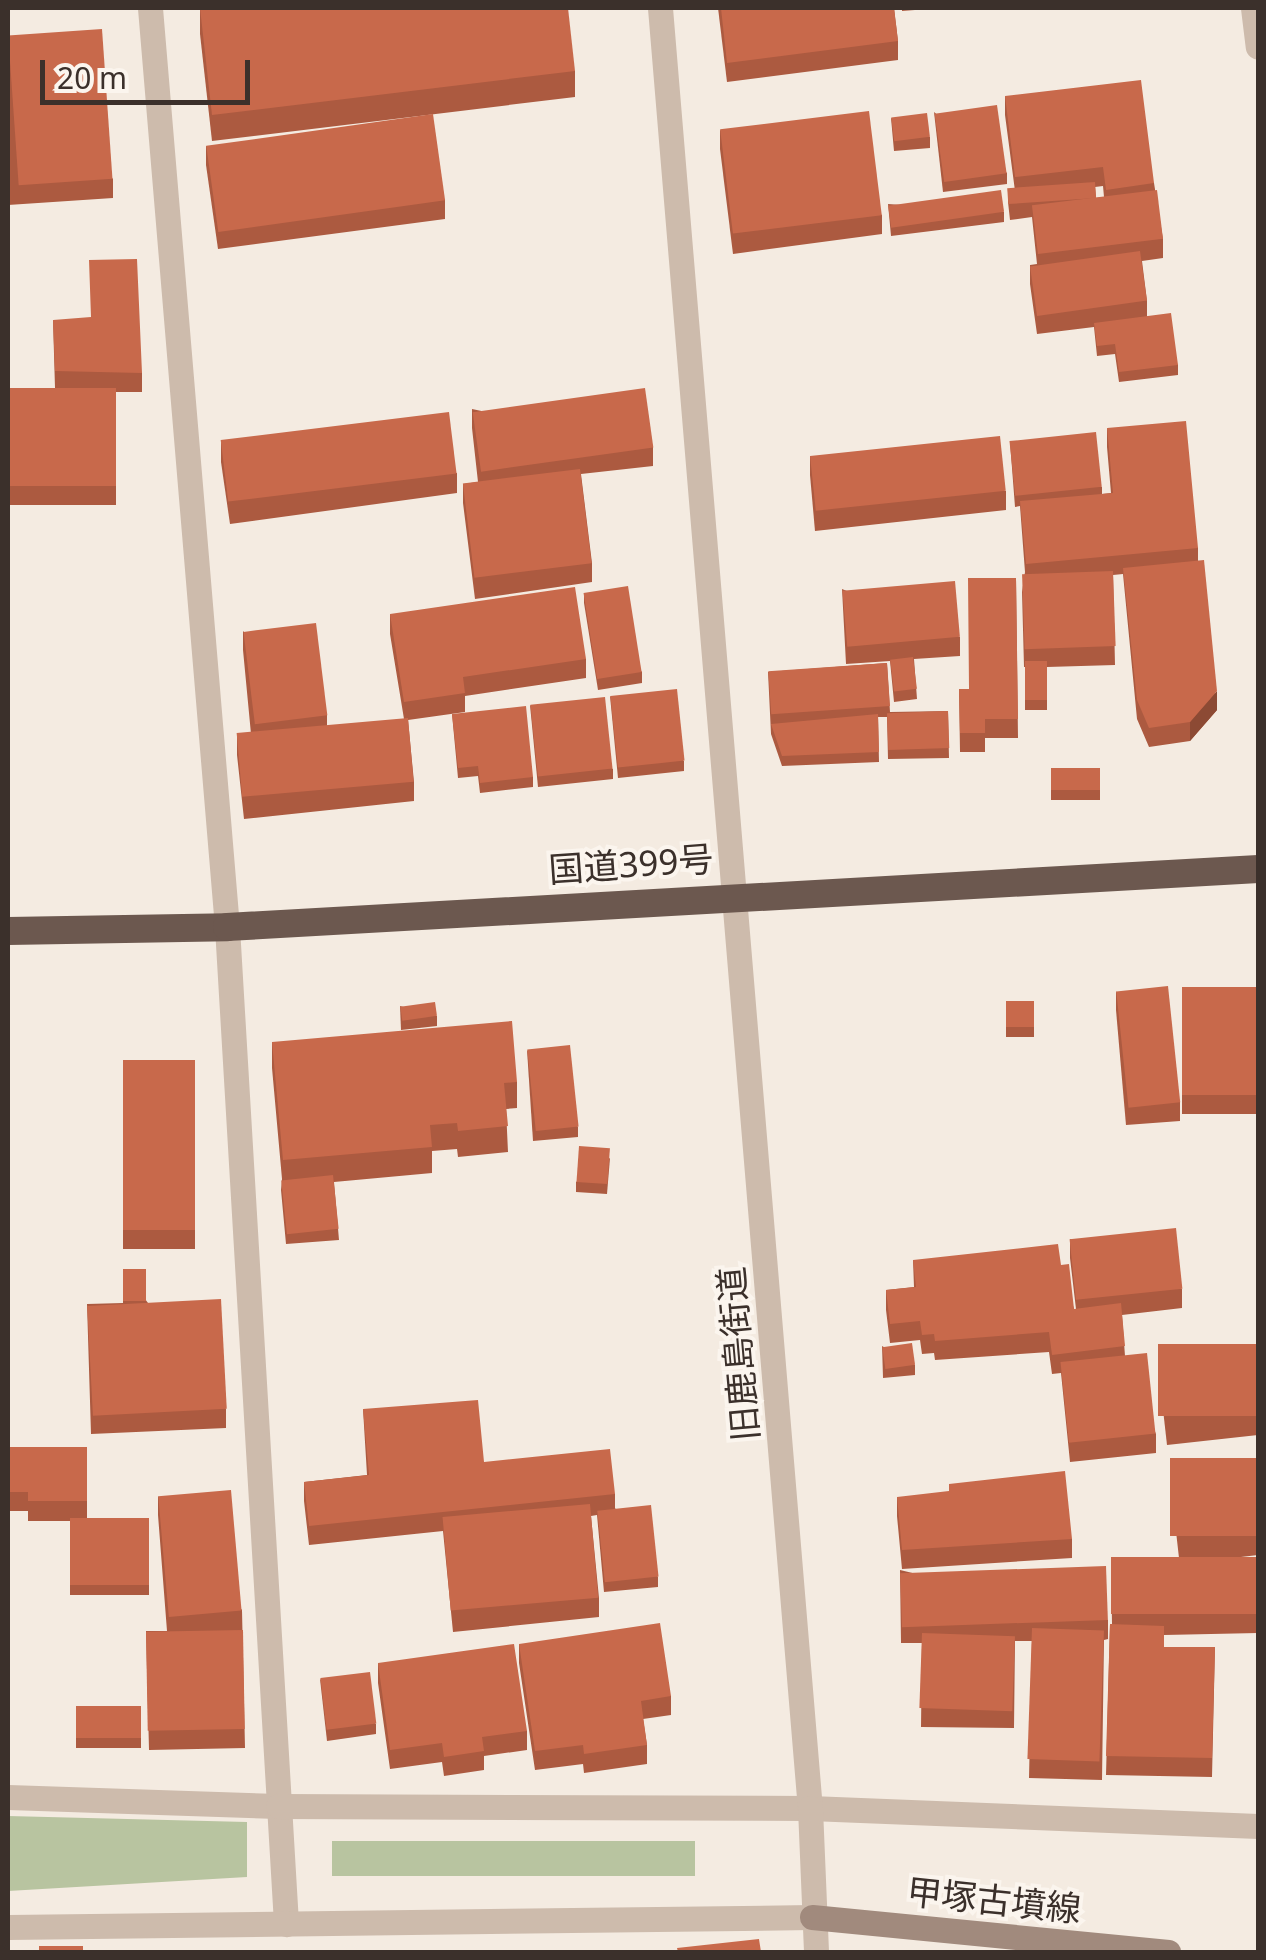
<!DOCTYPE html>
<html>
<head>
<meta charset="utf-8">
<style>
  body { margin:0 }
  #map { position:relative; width:1266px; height:1960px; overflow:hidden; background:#f4ebe1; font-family:"Noto Sans","Noto Sans JP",sans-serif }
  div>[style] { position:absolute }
  .green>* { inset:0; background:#b8c4a0; transform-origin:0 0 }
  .minor>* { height:25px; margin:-12.5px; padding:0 12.5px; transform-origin:12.5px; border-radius:12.5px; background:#cdbbac }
  .tertiary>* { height:25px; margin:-12.5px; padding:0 12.5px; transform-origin:12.5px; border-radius:12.5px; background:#cdbbac }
  .secondary>* { height:25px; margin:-12.5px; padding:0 12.5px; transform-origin:12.5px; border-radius:12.5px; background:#a18a7d }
  .trunk>* { height:28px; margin:-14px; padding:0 14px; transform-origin:14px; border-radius:14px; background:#6c584f }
  .wall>* { inset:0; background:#ac5a40; transform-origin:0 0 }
  .shaded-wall>* { inset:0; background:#8c4a34 }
  .building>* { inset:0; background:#c8694b; transform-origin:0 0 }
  span { translate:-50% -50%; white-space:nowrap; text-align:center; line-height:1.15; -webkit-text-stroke:8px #fbf5ee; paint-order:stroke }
  .street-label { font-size:35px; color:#3b302b }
  .frame { position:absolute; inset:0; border:10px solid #3b302b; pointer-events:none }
  .scale { position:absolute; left:40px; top:60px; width:210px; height:45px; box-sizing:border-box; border:5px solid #3b302b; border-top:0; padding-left:12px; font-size:30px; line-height:35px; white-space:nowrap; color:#3b302b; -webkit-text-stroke:8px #fbf5ee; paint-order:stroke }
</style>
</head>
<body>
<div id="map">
  <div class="green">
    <div style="clip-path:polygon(8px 1816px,247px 1822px,247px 1877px,8px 1891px)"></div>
    <div style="left:332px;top:1841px;width:363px;height:35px"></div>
  </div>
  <div class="minor">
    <div style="left:150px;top:8px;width:922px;rotate:85.21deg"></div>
    <div style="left:227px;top:927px;width:999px;rotate:86.61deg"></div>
    <div style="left:8px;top:1797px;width:270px;rotate:1.9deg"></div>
    <div style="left:278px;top:1806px;width:532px;rotate:0.22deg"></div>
    <div style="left:810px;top:1808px;width:448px;rotate:2.3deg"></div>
    <div style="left:8px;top:1927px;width:804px;rotate:-0.71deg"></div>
  </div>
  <div class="tertiary">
    <div style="left:660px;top:8px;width:1806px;rotate:85.24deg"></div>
    <div style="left:810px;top:1808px;width:144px;rotate:87.6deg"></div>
    <div style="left:1253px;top:8px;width:39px;rotate:83deg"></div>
  </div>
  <div class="secondary">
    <div style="left:812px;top:1917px;width:358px;rotate:5.6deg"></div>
  </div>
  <div class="trunk">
    <div style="left:8px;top:931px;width:219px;rotate:-1deg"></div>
    <div style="left:227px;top:927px;width:1033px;rotate:-3.22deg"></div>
  </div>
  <div class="wall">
    <div style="clip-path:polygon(200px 8px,575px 71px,575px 97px,212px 141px,200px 34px)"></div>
    <div style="clip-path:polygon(718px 8px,894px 8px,898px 41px,898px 60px,727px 82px)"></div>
    <div style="clip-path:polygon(902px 8px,941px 8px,902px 11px)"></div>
    <div style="clip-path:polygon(8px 36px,113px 179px,113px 198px,8px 205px)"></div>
    <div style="clip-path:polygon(evenodd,1005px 96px,1154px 183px,1163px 239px,1163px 258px,1142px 261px,1147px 301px,1147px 316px,1178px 365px,1178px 375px,1119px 382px,1115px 354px,1097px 356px,1094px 327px,1037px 334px,1030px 284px,1030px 265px,1037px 264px,1032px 217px,1010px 220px,1008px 202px,1008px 192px,1015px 191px,1005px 115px,1005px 96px,1103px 186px,1104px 197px,1096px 198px,1095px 187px,1103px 186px)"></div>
    <div style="clip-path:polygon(934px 112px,1007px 173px,1007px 184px,943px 192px)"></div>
    <div style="clip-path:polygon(891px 118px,930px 137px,930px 148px,894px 151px)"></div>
    <div style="clip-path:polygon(720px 130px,882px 215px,882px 234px,733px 254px,720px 149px)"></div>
    <div style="clip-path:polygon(206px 146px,445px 200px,445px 219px,218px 249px,206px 165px)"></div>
    <div style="clip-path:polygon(888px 204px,1004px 212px,1004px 222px,891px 236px)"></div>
    <div style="clip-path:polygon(53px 320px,142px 373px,142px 392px,116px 392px,116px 505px,8px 505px,8px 388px,55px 388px)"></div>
    <div style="clip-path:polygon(472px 409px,653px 447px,653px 466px,581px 474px,592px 563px,592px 582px,475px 599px,463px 503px,463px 484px,478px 482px,472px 428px)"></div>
    <div style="clip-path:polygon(1107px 428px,1198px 548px,1198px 560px,1217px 710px,1190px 741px,1149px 747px,1137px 719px,1123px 574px,1113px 575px,1115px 665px,1047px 667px,1047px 710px,1025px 710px,1025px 667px,1024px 667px,1022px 592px,1025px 572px,1020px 506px,1015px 507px,1010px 442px,1102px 487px,1102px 494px,1111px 493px,1107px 447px)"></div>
    <div style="clip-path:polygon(221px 443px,457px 473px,457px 493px,230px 524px,221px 462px)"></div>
    <div style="clip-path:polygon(810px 456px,1006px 491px,1006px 510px,815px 531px,810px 475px)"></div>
    <div style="clip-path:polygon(1016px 578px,1018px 738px,985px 738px,985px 752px,960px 752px,959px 689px,969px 689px)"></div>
    <div style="clip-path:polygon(842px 589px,960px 637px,960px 656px,914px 659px,917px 699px,894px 702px,890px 661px,846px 664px)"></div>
    <div style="clip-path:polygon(584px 593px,642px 672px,642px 683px,598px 690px,584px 603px)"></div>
    <div style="clip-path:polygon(390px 614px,586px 659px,586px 678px,465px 696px,465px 712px,408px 720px,414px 782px,414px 801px,244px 819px,237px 755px,237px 736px,251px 734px,243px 650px,243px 631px,327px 715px,327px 727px,404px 719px,390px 634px)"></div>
    <div style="clip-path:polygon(887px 663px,890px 712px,948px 711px,949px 758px,888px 759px,887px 717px,878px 717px,879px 762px,782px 766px,771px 734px,768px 672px)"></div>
    <div style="clip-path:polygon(610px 696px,684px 761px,684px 771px,618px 778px)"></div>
    <div style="clip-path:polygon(530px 705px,613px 769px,613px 779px,538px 787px)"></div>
    <div style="clip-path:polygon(452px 714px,533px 777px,533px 787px,480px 793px,478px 776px,458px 778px)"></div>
    <div style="left:1100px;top:768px;width:32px;height:49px;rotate:90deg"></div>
    <div style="left:1182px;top:987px;width:76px;height:127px"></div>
    <div style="clip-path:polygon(1116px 991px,1180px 1102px,1180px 1121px,1126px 1125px,1116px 1010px)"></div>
    <div style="left:1006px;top:1001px;width:28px;height:36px"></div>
    <div style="clip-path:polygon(400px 1006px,437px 1016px,437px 1026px,401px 1030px)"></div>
    <div style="clip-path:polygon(272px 1042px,517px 1082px,517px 1108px,506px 1109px,508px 1152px,458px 1157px,457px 1149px,432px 1151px,432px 1173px,334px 1182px,339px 1240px,286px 1244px,281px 1190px,282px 1179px,272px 1068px)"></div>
    <div style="clip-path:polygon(527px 1050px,578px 1127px,578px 1137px,533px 1141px)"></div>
    <div style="left:123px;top:1060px;width:72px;height:189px"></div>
    <div style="clip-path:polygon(610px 1158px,607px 1194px,576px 1192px,576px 1182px)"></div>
    <div style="clip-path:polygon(1070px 1239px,1182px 1289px,1182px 1308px,1122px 1315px,1125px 1356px,1156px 1434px,1156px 1453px,1070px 1462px,1061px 1373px,1052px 1374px,1049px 1352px,935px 1360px,934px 1353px,922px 1354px,920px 1340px,890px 1343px,886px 1310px,886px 1290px,914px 1287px,913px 1260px,1061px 1265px,1074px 1309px,1076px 1309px,1070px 1258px)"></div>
    <div style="clip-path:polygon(123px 1269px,226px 1409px,226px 1428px,91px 1434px,87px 1304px,123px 1303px)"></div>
    <div style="clip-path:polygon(1258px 1344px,1258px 1435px,1167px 1445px,1159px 1374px,1159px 1355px)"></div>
    <div style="clip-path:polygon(882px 1346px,915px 1365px,915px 1375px,883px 1378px)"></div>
    <div style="clip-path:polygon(363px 1409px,484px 1462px,615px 1494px,615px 1508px,658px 1577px,658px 1587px,604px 1592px,597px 1515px,591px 1516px,599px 1598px,599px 1617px,453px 1632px,443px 1531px,309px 1545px,304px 1501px,304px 1482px,367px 1475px)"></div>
    <div style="clip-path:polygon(8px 1447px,87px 1447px,87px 1518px,149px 1518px,149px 1595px,70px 1595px,70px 1521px,28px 1521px,28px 1511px,8px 1511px)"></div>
    <div style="clip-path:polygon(1258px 1458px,1258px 1555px,1241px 1557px,1258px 1557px,1258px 1633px,1164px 1635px,1164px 1647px,1215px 1647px,1212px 1777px,1106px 1775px,1110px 1624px,1112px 1624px,1111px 1560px,1179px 1558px,1171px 1487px,1171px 1468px)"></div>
    <div style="clip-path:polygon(158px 1496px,242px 1610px,245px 1748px,149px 1750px,146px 1631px,167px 1631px,158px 1515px)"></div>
    <div style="clip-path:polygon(897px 1497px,1072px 1539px,1072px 1558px,902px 1569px,897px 1516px)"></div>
    <div style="clip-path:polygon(900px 1570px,1108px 1620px,1108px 1639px,1104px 1640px,1102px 1780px,1029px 1778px,1032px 1641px,1015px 1641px,1014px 1728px,921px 1727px,922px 1643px,901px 1643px)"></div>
    <div style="clip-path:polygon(519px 1644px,671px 1696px,671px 1715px,643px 1719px,647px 1745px,647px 1764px,584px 1773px,583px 1764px,535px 1770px,519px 1663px)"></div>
    <div style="clip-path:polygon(378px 1663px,527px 1731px,527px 1750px,484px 1756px,484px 1770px,444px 1776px,442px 1762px,390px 1769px,378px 1683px)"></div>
    <div style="clip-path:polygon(320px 1679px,376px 1724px,376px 1734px,327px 1741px)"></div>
    <div style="left:141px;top:1706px;width:42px;height:65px;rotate:90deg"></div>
  </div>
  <div class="shaded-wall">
    <div style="clip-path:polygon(1217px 691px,1217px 710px,1190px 741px,1190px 722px)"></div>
  </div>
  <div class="building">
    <div style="clip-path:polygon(200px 8px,568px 8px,575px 71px,212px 115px)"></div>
    <div style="clip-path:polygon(721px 8px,894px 8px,898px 41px,727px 63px)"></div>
    <div style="left:102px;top:29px;width:150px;height:94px;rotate:86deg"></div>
    <div style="clip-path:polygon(1141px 80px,1154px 183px,1106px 190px,1103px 167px,1015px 177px,1005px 96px)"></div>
    <div style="left:997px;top:105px;width:69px;height:63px;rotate:82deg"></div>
    <div style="left:869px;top:111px;width:105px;height:150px;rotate:83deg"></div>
    <div style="left:927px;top:113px;width:24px;height:36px;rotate:83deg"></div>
    <div style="left:433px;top:114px;width:87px;height:229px;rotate:82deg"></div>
    <div style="left:1095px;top:182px;width:16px;height:88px;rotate:86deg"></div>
    <div style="left:1001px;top:190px;width:22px;height:114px;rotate:82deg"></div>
    <div style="left:1157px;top:190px;width:49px;height:126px;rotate:83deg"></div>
    <div style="left:1140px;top:251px;width:50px;height:111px;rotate:82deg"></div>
    <div style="clip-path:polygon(137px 259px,142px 373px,55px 371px,53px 320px,91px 317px,89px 260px)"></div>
    <div style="clip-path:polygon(1171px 313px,1178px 365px,1119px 372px,1115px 344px,1097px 346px,1094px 323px)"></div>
    <div style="left:8px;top:388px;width:108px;height:98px"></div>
    <div style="left:645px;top:388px;width:60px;height:174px;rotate:82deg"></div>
    <div style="left:449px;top:412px;width:62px;height:230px;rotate:83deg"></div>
    <div style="clip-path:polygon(1186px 421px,1198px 548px,1026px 564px,1020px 501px,1113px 493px,1107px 428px)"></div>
    <div style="left:1096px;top:432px;width:55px;height:87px;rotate:84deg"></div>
    <div style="left:1000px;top:436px;width:55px;height:191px;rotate:84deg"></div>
    <div style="left:580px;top:469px;width:95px;height:118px;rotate:83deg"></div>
    <div style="clip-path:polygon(1204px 560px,1217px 691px,1190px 722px,1149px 728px,1137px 700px,1123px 568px)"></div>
    <div style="left:1113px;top:571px;width:75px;height:91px;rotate:88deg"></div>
    <div style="clip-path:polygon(968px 578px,1016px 578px,1018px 719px,985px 719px,985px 733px,960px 733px,959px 689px,969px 689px)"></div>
    <div style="left:955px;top:581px;width:56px;height:113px;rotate:85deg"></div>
    <div style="left:628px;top:586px;width:87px;height:45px;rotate:81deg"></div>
    <div style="clip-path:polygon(575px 587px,586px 659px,463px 677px,465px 693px,404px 702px,390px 614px)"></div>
    <div style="left:316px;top:623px;width:93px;height:73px;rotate:83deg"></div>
    <div style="left:913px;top:657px;width:32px;height:23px;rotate:83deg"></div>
    <div style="left:1025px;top:661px;width:22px;height:39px"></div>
    <div style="left:887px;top:663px;width:43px;height:119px;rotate:86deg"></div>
    <div style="left:677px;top:689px;width:72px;height:67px;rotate:84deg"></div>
    <div style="left:605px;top:697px;width:72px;height:75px;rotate:84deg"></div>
    <div style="clip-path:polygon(526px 706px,533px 777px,480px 783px,478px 766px,458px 768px,452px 714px)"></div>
    <div style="left:948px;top:711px;width:37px;height:61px;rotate:88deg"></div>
    <div style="clip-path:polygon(878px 714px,879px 752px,782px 756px,771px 724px)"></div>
    <div style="left:408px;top:718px;width:64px;height:172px;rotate:85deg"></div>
    <div style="left:1100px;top:768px;width:22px;height:49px;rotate:90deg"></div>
    <div style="left:1168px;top:986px;width:117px;height:52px;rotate:84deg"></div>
    <div style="left:1182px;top:987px;width:76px;height:108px"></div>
    <div style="left:1006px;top:1001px;width:28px;height:26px"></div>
    <div style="left:435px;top:1002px;width:14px;height:35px;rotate:82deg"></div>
    <div style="clip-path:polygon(512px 1021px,517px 1082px,504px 1083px,508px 1126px,458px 1131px,457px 1123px,430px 1125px,432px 1147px,283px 1160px,272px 1042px)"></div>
    <div style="left:570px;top:1045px;width:82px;height:43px;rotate:84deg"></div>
    <div style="left:123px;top:1060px;width:72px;height:170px"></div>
    <div style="left:579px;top:1146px;width:31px;height:36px;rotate:4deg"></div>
    <div style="left:333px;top:1175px;width:54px;height:52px;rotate:84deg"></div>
    <div style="left:1176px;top:1228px;width:61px;height:107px;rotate:84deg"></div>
    <div style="clip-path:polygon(1058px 1244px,1061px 1265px,1069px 1264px,1074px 1309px,1121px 1303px,1125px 1346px,1052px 1355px,1049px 1332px,935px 1341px,934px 1334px,922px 1335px,920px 1321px,890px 1324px,886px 1290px,916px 1287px,913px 1260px)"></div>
    <div style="left:123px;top:1269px;width:23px;height:32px"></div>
    <div style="left:221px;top:1299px;width:110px;height:134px;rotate:87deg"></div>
    <div style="left:912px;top:1343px;width:22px;height:30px;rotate:82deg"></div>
    <div style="left:1258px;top:1344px;width:72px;height:100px;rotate:90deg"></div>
    <div style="left:1147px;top:1353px;width:81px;height:87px;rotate:84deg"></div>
    <div style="clip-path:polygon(478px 1400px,484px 1462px,610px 1449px,615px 1494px,309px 1526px,304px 1482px,369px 1475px,363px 1409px)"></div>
    <div style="clip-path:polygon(8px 1447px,87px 1447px,87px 1501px,28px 1501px,28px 1492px,8px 1492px)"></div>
    <div style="left:1258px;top:1458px;width:78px;height:88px;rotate:90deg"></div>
    <div style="clip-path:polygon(1065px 1471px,1072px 1539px,902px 1550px,897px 1497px,949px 1491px,949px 1484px)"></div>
    <div style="left:231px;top:1490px;width:121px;height:73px;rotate:85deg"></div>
    <div style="left:590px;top:1504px;width:94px;height:148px;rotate:85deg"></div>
    <div style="left:651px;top:1505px;width:72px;height:54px;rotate:84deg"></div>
    <div style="left:70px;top:1518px;width:79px;height:67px"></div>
    <div style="left:1258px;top:1557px;width:57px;height:147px;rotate:90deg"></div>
    <div style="left:1106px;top:1566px;width:54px;height:206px;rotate:88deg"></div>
    <div style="clip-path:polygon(660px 1623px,671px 1696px,641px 1701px,647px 1745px,584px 1754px,583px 1745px,535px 1751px,519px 1644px)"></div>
    <div style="clip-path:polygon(1110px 1624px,1164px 1626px,1164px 1647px,1215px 1647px,1212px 1758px,1106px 1756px)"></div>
    <div style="left:1032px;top:1628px;width:72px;height:131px;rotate:2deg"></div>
    <div style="left:243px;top:1630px;width:99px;height:97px;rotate:89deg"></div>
    <div style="left:922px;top:1633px;width:93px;height:75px;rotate:2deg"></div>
    <div style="clip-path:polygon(514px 1644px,527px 1731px,482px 1737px,484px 1751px,444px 1757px,442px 1743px,390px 1750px,378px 1663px)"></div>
    <div style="left:370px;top:1672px;width:52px;height:50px;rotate:83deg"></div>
    <div style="left:141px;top:1706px;width:32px;height:65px;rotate:90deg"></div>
    <div style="clip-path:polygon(759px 1939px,761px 1952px,678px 1952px,677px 1948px)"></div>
    <div style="left:39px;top:1946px;width:44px;height:6px"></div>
  </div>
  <div class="street-label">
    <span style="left:631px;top:864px;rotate:-4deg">国道399号</span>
    <span style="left:738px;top:1354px;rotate:-95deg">旧鹿島街道</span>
    <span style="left:994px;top:1900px;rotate:6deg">甲塚古墳線</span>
  </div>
  <div class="frame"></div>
  <div class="scale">20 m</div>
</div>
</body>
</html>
